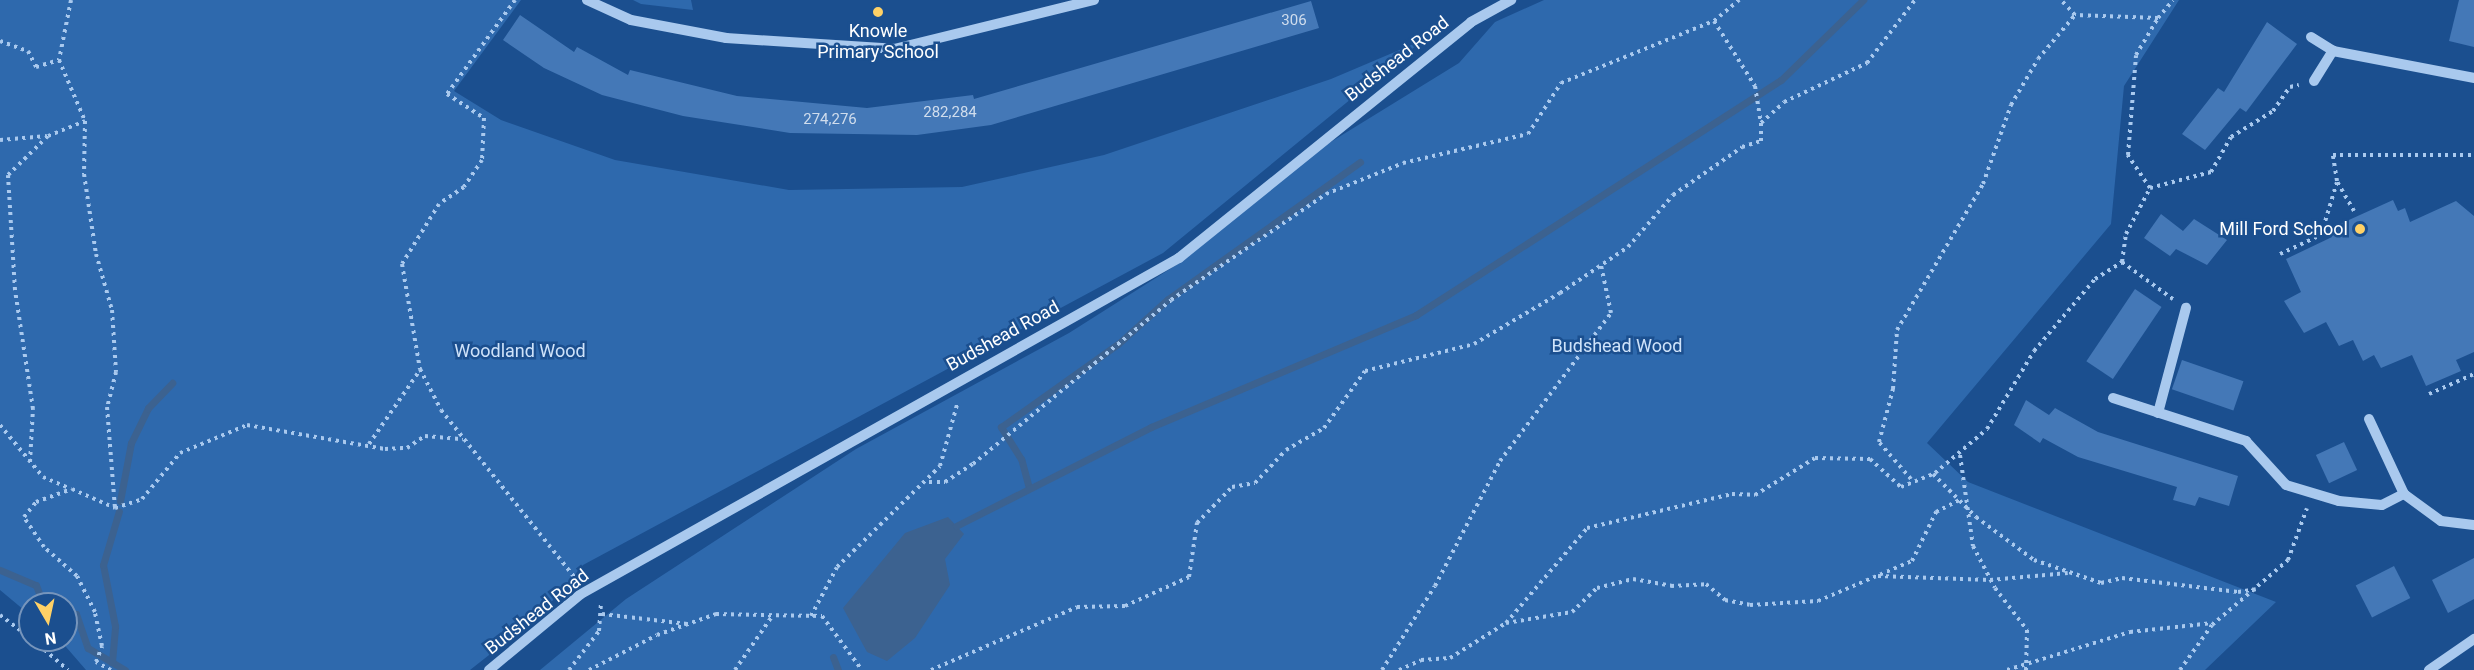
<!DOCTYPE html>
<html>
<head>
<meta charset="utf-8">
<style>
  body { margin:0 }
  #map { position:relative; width:2474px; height:670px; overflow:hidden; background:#1b4f8f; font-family:Roboto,sans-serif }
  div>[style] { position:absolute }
  .green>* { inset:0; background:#2e69ad }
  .water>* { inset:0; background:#3c6290 }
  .stream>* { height:7px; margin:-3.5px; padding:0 3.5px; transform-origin:3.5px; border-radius:3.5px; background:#3c6290 }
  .building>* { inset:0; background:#4478b7; transform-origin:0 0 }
  .path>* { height:4px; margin-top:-2px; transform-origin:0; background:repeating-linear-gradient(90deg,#a9c9ee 0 3px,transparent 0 7.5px) }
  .minor>* { height:10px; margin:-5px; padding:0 5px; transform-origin:5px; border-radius:5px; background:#a9c9ee }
  .dots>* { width:16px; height:16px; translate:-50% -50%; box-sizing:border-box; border:3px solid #1b4f8f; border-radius:50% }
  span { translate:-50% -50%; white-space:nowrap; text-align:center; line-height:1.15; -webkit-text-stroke:5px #1b4f8f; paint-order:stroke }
  .number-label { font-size:15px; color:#d0dded }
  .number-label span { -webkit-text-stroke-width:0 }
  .poi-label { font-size:18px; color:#fff }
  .right { translate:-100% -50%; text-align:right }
  .street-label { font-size:18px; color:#fff }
  .park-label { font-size:18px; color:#cfe3fa }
  .north { position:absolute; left:18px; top:592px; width:60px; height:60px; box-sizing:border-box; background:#1b4f8f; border:2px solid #7695bc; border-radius:50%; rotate:171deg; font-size:16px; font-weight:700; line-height:24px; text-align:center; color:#fff }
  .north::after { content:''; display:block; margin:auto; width:21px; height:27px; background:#ffd166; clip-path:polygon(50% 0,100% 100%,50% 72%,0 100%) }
</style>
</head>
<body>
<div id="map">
  <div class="green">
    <div style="clip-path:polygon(0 0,521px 0,454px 91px,501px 120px,615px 160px,789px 190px,962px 187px,1104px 155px,1331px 79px,1423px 40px,1163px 253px,583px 565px,541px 614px,470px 670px,86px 670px,60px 640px,66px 640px,66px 604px,30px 604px,30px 615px,0 590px)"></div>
    <div style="clip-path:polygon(633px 0,691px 0,693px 10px,641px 4px)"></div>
    <div style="clip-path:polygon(1544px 0,2179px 0,2124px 86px,2111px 224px,1927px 443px,1968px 482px,2276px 602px,2205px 670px,540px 670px,626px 599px,856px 449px,1069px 333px,1181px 262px,1321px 148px,1459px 63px,1495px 22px)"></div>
  </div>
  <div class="water">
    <div style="clip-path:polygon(948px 517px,964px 534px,945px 559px,950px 585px,915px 638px,887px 661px,867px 652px,843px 608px,905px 533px)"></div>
  </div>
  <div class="stream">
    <div style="left:1029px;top:488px;width:30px;rotate:-105deg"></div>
    <div style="left:1021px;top:459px;width:38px;rotate:-122deg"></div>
    <div style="left:1001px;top:427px;width:143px;rotate:-35.4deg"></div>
    <div style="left:1118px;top:344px;width:67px;rotate:-42deg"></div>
    <div style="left:1168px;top:299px;width:236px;rotate:-35.5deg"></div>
    <div style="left:120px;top:501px;width:59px;rotate:-79.3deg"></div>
    <div style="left:131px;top:443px;width:39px;rotate:-64deg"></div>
    <div style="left:148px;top:408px;width:35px;rotate:-46deg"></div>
    <div style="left:956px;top:526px;width:219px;rotate:-26.9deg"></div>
    <div style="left:1151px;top:427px;width:288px;rotate:-22.9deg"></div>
    <div style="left:1416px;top:315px;width:434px;rotate:-32.8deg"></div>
    <div style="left:1781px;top:80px;width:115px;rotate:-44.3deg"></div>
    <div style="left:0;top:570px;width:39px;rotate:23deg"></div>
    <div style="left:36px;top:585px;width:20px;rotate:70deg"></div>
    <div style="left:66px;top:612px;width:10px;rotate:11deg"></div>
    <div style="left:76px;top:614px;width:36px;rotate:71deg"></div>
    <div style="left:88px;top:648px;width:43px;rotate:30.7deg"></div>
    <div style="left:833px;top:657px;width:14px;rotate:69deg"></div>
    <div style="left:112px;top:662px;width:36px;rotate:-85deg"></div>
    <div style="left:115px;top:626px;width:62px;rotate:-101.1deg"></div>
    <div style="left:103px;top:565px;width:56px;rotate:-73.5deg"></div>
  </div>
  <div class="building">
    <div style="clip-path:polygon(2459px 0,2474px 0,2474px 47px,2449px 41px)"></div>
    <div style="clip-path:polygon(1311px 1px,1319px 28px,991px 125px,917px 135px,790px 133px,683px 116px,602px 95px,544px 68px,503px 40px,520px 15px,574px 52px,577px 47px,628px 75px,630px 70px,737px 96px,867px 108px,973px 95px,974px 99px)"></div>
    <div style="clip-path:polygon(2267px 22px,2297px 44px,2246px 112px,2240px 108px,2205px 150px,2182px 134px,2218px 88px,2224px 92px)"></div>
    <div style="clip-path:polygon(2393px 200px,2398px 211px,2405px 208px,2410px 222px,2456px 201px,2474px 216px,2474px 352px,2456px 360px,2461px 371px,2426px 386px,2412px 355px,2381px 368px,2374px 355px,2363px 361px,2353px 340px,2339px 346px,2326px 322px,2304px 333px,2284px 301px,2301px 292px,2286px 259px,2332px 237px,2329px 229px)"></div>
    <div style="clip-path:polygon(2161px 214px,2183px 231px,2194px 219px,2227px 240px,2207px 265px,2176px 249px,2170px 256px,2144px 238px)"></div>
    <div style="left:2135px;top:289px;width:32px;height:87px;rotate:34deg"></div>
    <div style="left:2182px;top:360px;width:65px;height:31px;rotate:19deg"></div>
    <div style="clip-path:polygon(2026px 400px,2049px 415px,2055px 408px,2098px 432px,2238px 476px,2229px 506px,2199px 497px,2195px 506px,2173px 500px,2177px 487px,2078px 457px,2043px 438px,2040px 443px,2014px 425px)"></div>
    <div style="left:2344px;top:442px;width:31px;height:31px;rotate:65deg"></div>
    <div style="clip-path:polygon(2474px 558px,2474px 599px,2448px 613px,2432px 580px)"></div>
    <div style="left:2394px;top:566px;width:36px;height:43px;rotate:63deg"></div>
  </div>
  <div class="path">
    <div style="left:71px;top:0;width:61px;rotate:101.3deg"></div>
    <div style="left:59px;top:60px;width:66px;rotate:66.9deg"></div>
    <div style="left:85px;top:121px;width:53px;rotate:91.1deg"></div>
    <div style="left:84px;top:174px;width:81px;rotate:81.5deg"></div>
    <div style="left:96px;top:254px;width:58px;rotate:74.1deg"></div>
    <div style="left:112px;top:310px;width:62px;rotate:86.3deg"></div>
    <div style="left:116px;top:372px;width:36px;rotate:104deg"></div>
    <div style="left:107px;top:407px;width:101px;rotate:85.5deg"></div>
    <div style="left:515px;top:0;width:116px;rotate:125.9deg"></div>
    <div style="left:447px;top:94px;width:44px;rotate:33deg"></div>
    <div style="left:484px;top:118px;width:42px;rotate:92.7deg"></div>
    <div style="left:482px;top:160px;width:32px;rotate:124deg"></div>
    <div style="left:464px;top:187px;width:30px;rotate:146deg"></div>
    <div style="left:439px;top:204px;width:70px;rotate:121.7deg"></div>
    <div style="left:402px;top:264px;width:107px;rotate:80.3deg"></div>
    <div style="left:420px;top:369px;width:46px;rotate:62.9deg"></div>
    <div style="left:441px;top:410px;width:215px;rotate:51.4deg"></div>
    <div style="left:2158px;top:18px;width:23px;rotate:-50deg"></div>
    <div style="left:1714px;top:21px;width:77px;rotate:57.8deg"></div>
    <div style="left:1755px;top:86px;width:36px;rotate:81deg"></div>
    <div style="left:0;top:41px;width:30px;rotate:20deg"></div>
    <div style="left:28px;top:51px;width:18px;rotate:63deg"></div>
    <div style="left:36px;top:67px;width:24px;rotate:-17deg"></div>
    <div style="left:0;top:140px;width:47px;rotate:-4.9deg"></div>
    <div style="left:2150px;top:188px;width:63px;rotate:-14.7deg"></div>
    <div style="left:2211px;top:172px;width:40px;rotate:-60.3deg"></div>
    <div style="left:2231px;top:137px;width:49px;rotate:-31.8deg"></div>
    <div style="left:2273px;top:111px;width:29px;rotate:-55deg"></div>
    <div style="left:2290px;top:87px;width:9px;rotate:-13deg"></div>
    <div style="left:2354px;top:211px;width:34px;rotate:-120deg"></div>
    <div style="left:2337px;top:181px;width:26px;rotate:-99deg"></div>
    <div style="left:2333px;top:155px;width:141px"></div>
    <div style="left:2280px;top:254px;width:45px;rotate:-24.9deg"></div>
    <div style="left:2321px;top:235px;width:55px;rotate:-73.2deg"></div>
    <div style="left:2122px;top:262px;width:63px;rotate:36deg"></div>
    <div style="left:2429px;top:394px;width:49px;rotate:-24deg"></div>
    <div style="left:0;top:425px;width:67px;rotate:50.4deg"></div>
    <div style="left:43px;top:477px;width:30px;rotate:23deg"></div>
    <div style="left:369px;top:444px;width:90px;rotate:-55.4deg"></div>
    <div style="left:1960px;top:455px;width:92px;rotate:81.9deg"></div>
    <div style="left:1973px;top:546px;width:47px;rotate:62.4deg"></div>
    <div style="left:1995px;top:588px;width:53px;rotate:52.7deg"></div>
    <div style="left:2027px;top:630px;width:40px;rotate:91.4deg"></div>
    <div style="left:30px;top:462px;width:53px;rotate:-86.8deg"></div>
    <div style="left:33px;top:409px;width:120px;rotate:-98.6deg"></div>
    <div style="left:15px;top:290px;width:115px;rotate:-93.5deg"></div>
    <div style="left:8px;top:175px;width:56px;rotate:-44.3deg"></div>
    <div style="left:48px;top:136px;width:40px;rotate:-22deg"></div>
    <div style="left:1933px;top:474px;width:61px;rotate:45deg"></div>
    <div style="left:1976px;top:517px;width:72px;rotate:36.6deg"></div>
    <div style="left:2034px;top:560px;width:71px;rotate:18.9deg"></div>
    <div style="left:2101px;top:583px;width:22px;rotate:-13deg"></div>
    <div style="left:2122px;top:578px;width:117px;rotate:6.9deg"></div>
    <div style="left:2238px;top:592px;width:18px;rotate:-9deg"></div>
    <div style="left:1911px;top:479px;width:49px;rotate:-130.9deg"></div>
    <div style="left:1879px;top:442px;width:55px;rotate:-75.2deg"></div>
    <div style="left:1893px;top:389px;width:59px;rotate:-86.1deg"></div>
    <div style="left:1897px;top:330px;width:169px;rotate:-59.5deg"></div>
    <div style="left:1983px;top:184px;width:84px;rotate:-70.5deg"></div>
    <div style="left:2011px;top:105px;width:53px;rotate:-59.6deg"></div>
    <div style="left:2038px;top:59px;width:57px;rotate:-49.9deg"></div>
    <div style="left:929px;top:482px;width:16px"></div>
    <div style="left:945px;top:482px;width:33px;rotate:-33deg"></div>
    <div style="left:973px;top:464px;width:257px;rotate:-39.6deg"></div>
    <div style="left:1171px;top:300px;width:188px;rotate:-34.4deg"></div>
    <div style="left:1326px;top:194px;width:83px;rotate:-21.9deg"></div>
    <div style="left:1403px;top:163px;width:128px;rotate:-13.1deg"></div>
    <div style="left:1528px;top:134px;width:61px;rotate:-57.1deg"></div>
    <div style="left:1561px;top:83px;width:165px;rotate:-22.1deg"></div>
    <div style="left:1714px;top:21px;width:33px;rotate:-40deg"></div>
    <div style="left:1878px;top:576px;width:112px;rotate:2deg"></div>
    <div style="left:1990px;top:580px;width:78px;rotate:-5.1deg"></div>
    <div style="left:602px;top:614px;width:86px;rotate:6.7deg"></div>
    <div style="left:0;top:615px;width:38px;rotate:37deg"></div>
    <div style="left:811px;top:616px;width:55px;rotate:-62deg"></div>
    <div style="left:837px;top:567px;width:144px;rotate:-44.4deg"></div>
    <div style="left:940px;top:466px;width:67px;rotate:-74.5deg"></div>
    <div style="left:1506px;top:623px;width:125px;rotate:-49.5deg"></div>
    <div style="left:1587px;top:528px;width:149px;rotate:-13.2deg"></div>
    <div style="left:1732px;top:494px;width:23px;rotate:2deg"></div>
    <div style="left:1755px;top:495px;width:70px;rotate:-31.7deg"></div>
    <div style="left:1815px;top:458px;width:55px;rotate:1deg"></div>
    <div style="left:1870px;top:459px;width:42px;rotate:42.1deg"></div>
    <div style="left:1901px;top:487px;width:37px;rotate:-22deg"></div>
    <div style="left:1935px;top:473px;width:68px;rotate:-40.2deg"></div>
    <div style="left:1987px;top:429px;width:91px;rotate:-58.9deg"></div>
    <div style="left:2034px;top:351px;width:94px;rotate:-49.7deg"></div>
    <div style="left:2095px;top:279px;width:32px;rotate:-32deg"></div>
    <div style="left:2122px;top:262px;width:28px;rotate:-82deg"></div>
    <div style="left:2126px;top:234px;width:52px;rotate:-62.4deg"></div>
    <div style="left:2150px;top:188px;width:40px;rotate:-124deg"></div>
    <div style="left:2128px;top:155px;width:100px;rotate:-85.4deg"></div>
    <div style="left:2136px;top:55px;width:43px;rotate:-59.3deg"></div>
    <div style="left:2158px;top:18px;width:83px;rotate:-177.9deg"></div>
    <div style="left:2075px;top:15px;width:21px;rotate:-133deg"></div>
    <div style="left:33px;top:640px;width:46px;rotate:40.6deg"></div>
    <div style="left:111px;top:670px;width:17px;rotate:-152deg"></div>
    <div style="left:96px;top:662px;width:17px;rotate:-69deg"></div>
    <div style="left:102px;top:646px;width:35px;rotate:-102deg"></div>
    <div style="left:95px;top:612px;width:40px;rotate:-116.6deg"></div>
    <div style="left:77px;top:576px;width:44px;rotate:-138.7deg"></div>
    <div style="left:44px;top:547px;width:36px;rotate:-124deg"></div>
    <div style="left:24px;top:517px;width:19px;rotate:-51deg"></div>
    <div style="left:36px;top:502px;width:38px;rotate:-20deg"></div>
    <div style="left:72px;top:489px;width:47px;rotate:23.8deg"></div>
    <div style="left:115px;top:508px;width:28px;rotate:-18deg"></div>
    <div style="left:142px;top:499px;width:60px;rotate:-50.4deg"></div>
    <div style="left:180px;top:453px;width:73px;rotate:-22.7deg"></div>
    <div style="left:247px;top:425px;width:140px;rotate:9.9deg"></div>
    <div style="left:385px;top:449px;width:22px;rotate:-3deg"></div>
    <div style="left:407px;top:448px;width:22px;rotate:-34deg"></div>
    <div style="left:425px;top:436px;width:38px;rotate:5deg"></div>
    <div style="left:569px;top:670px;width:49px;rotate:-52.4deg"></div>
    <div style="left:599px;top:631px;width:30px;rotate:-86deg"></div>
    <div style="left:589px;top:670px;width:76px;rotate:-27.2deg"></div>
    <div style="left:657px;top:635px;width:63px;rotate:-19.6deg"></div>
    <div style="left:716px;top:614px;width:106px;rotate:1.1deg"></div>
    <div style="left:822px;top:616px;width:67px;rotate:53.5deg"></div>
    <div style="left:735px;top:670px;width:67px;rotate:-55.4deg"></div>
    <div style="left:931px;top:670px;width:159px;rotate:-23.3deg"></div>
    <div style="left:1077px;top:607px;width:48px;rotate:-1.2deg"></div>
    <div style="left:1125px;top:606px;width:70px;rotate:-24.4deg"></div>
    <div style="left:1189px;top:577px;width:55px;rotate:-81.6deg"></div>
    <div style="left:1197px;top:523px;width:50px;rotate:-45.8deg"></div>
    <div style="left:1232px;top:487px;width:23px;rotate:-10deg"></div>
    <div style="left:1255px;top:483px;width:45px;rotate:-46.8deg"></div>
    <div style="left:1286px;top:450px;width:44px;rotate:-30.1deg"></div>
    <div style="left:1324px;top:428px;width:70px;rotate:-54.3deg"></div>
    <div style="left:1365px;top:371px;width:112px;rotate:-13.9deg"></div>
    <div style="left:1474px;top:344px;width:100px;rotate:-30.7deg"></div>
    <div style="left:1560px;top:293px;width:82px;rotate:-34.1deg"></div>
    <div style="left:1628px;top:247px;width:69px;rotate:-49.1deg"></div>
    <div style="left:1673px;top:195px;width:84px;rotate:-34.8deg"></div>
    <div style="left:1742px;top:147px;width:20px;rotate:-18deg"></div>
    <div style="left:1761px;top:141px;width:18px;rotate:-90deg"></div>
    <div style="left:1761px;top:123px;width:31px;rotate:-42deg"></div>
    <div style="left:1784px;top:102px;width:92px;rotate:-25.2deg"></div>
    <div style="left:1867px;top:63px;width:79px;rotate:-52.7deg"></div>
    <div style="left:1382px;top:670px;width:99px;rotate:-57.8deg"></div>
    <div style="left:1435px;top:586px;width:141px;rotate:-62.5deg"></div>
    <div style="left:1500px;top:461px;width:185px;rotate:-53.1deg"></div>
    <div style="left:1611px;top:313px;width:49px;rotate:-101.8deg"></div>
    <div style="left:1399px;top:670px;width:24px;rotate:-24deg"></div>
    <div style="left:1421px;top:660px;width:29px;rotate:-4deg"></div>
    <div style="left:1450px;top:658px;width:66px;rotate:-32deg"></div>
    <div style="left:1506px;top:623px;width:67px;rotate:-9.5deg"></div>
    <div style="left:1572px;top:612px;width:35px;rotate:-44deg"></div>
    <div style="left:1597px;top:588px;width:37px;rotate:-14deg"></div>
    <div style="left:1633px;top:579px;width:39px;rotate:10deg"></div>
    <div style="left:1671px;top:586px;width:35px;rotate:-3deg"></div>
    <div style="left:1706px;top:584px;width:25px;rotate:40deg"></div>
    <div style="left:1725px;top:600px;width:25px;rotate:11deg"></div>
    <div style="left:1750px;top:605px;width:68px;rotate:-3.4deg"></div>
    <div style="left:1818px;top:601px;width:102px;rotate:-23.1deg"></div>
    <div style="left:1912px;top:561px;width:55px;rotate:-63.9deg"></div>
    <div style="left:1936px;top:512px;width:29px;rotate:-27deg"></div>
    <div style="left:2007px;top:670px;width:129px;rotate:-17.2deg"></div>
    <div style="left:2130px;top:632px;width:83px;rotate:-6.2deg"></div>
    <div style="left:2180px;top:670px;width:55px;rotate:-54.6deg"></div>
    <div style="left:2212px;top:625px;width:100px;rotate:-40.5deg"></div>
    <div style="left:2288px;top:560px;width:55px;rotate:-69.9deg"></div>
  </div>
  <div class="minor">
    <div style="left:587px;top:0;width:48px;rotate:24.4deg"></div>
    <div style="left:631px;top:20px;width:97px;rotate:10.7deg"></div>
    <div style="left:726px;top:38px;width:168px;rotate:3.7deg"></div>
    <div style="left:894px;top:49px;width:206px;rotate:-13.8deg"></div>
    <div style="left:2311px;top:37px;width:26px;rotate:32deg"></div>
    <div style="left:2333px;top:51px;width:144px;rotate:10.8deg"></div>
    <div style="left:2314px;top:81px;width:36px;rotate:-58deg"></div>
    <div style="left:2113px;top:398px;width:140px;rotate:17.9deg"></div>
    <div style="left:2246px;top:441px;width:59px;rotate:47.7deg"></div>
    <div style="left:2286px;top:485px;width:55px;rotate:16.8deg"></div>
    <div style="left:2339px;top:501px;width:43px;rotate:5.3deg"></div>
    <div style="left:2382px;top:505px;width:25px;rotate:-27deg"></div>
    <div style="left:2158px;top:413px;width:109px;rotate:-75.1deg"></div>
    <div style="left:2369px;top:419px;width:83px;rotate:65deg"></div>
    <div style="left:2404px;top:494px;width:46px;rotate:36.1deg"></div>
    <div style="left:2441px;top:521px;width:33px;rotate:7deg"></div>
    <div style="left:489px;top:670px;width:119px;rotate:-39.6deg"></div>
    <div style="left:581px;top:594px;width:686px;rotate:-29.33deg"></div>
    <div style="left:1179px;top:258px;width:375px;rotate:-38.9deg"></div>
    <div style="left:1471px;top:22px;width:46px;rotate:-28.8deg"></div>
    <div style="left:2429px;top:670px;width:55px;rotate:-34.6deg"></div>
  </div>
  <div class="dots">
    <div style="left:878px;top:12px;background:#ffd166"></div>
    <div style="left:2360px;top:229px;background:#ffd166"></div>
  </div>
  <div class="number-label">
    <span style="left:1294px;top:21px">306</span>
    <span style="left:950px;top:113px">282,284</span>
    <span style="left:830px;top:120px">274,276</span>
  </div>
  <div class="poi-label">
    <span style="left:878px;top:42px">Knowle<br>Primary School</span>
    <span class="right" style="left:2348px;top:229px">Mill Ford School</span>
  </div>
  <div class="street-label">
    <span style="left:1397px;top:59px;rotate:-38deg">Budshead Road</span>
    <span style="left:1003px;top:336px;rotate:-29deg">Budshead Road</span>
    <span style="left:537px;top:612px;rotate:-38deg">Budshead Road</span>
  </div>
  <div class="park-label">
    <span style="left:1617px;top:346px">Budshead Wood</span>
    <span style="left:520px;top:351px">Woodland Wood</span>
  </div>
  <div class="north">N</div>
</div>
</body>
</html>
